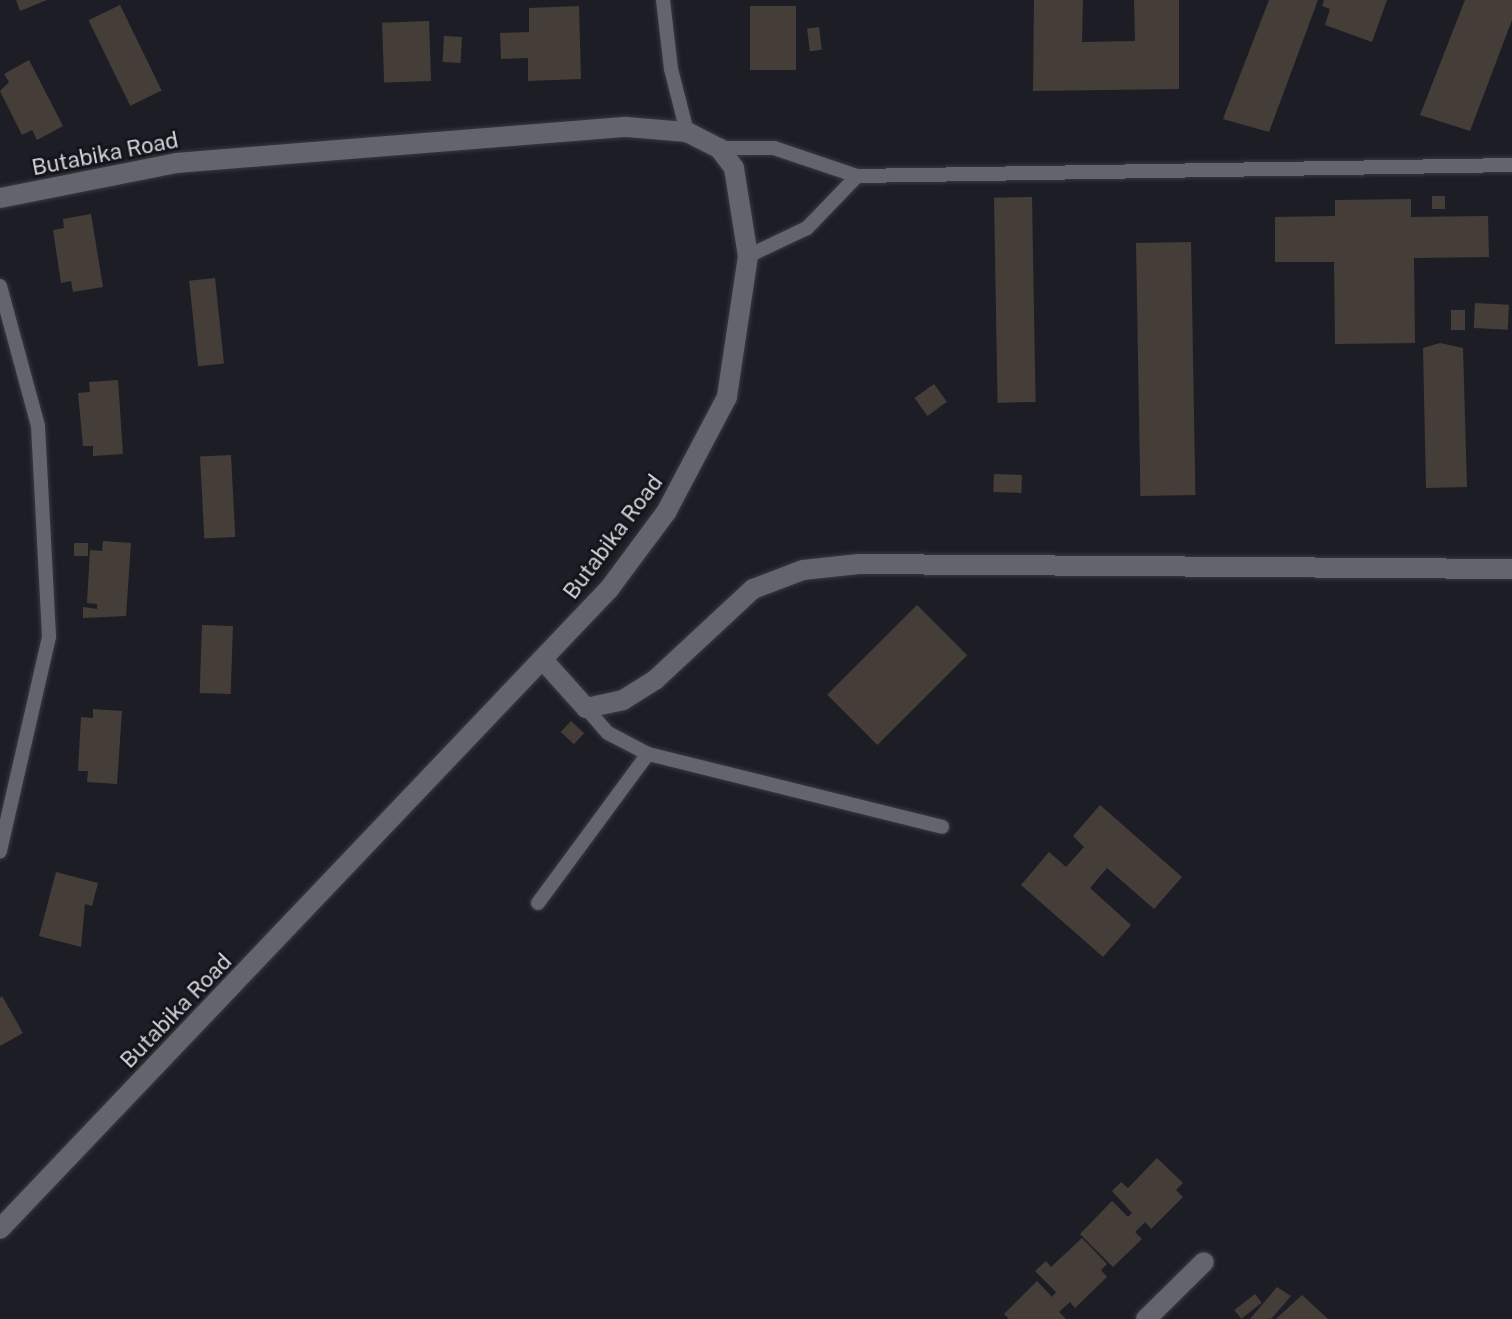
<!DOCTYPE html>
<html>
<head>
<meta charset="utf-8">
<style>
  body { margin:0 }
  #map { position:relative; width:1512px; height:1319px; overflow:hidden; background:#1d1e25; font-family:"Public Sans",sans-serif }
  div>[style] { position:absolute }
  .building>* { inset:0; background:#453e38; transform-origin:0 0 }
  .roads { filter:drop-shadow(0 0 2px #38393e) drop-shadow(0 0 2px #38393e) }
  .service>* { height:14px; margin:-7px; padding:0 7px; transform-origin:7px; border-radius:7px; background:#63646d }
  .minor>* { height:20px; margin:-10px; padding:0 10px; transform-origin:10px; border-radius:10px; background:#63646d }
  span { translate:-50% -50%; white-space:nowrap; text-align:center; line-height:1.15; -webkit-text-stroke:6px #14151c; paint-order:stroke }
  .street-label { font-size:22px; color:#d3d3d8 }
</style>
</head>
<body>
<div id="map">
  <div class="building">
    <div style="clip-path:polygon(16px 0,47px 0,20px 11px)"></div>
    <div style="clip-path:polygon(1034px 0,1083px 0,1082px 42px,1135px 41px,1134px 0,1179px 0,1179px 89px,1033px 91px)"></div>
    <div style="clip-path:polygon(1269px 0,1318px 0,1269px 132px,1223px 119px)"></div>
    <div style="clip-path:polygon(1324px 0,1387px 0,1372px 42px,1325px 25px,1330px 9px,1322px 6px)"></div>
    <div style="clip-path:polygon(1465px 0,1512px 0,1512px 20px,1470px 131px,1420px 115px)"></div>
    <div style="left:120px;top:5px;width:95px;height:35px;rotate:64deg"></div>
    <div style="clip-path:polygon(579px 6px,581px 79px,528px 81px,528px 58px,501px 59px,500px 33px,529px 32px,529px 8px)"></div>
    <div style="left:796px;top:6px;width:64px;height:46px;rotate:90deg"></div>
    <div style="left:429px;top:21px;width:60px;height:47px;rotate:88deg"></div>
    <div style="left:819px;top:27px;width:23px;height:12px;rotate:83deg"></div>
    <div style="left:444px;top:36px;width:18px;height:26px;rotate:3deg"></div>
    <div style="clip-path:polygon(29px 60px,63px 126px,37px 140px,32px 130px,22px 135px,0 91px,9px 82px,4px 74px)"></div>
    <div style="left:1432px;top:196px;width:13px;height:13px"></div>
    <div style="left:1032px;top:197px;width:205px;height:38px;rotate:89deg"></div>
    <div style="clip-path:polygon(1411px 199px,1411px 217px,1488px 216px,1489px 257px,1414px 258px,1415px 343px,1335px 344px,1334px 262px,1275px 262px,1275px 217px,1335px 216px,1335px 200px)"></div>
    <div style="clip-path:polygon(91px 214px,103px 287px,73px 292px,71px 281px,61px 283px,53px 230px,64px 228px,63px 219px)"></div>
    <div style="left:1191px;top:242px;width:253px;height:55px;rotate:89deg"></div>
    <div style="left:215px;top:278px;width:86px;height:26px;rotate:84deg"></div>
    <div style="left:1475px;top:303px;width:34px;height:25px;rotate:3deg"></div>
    <div style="left:1451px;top:310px;width:14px;height:20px"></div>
    <div style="clip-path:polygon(1440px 343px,1463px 348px,1467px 487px,1426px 488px,1423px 348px)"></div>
    <div style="clip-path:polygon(118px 380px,123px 454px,93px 456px,93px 446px,83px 446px,78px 393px,90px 392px,89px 382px)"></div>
    <div style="left:934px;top:384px;width:22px;height:24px;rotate:54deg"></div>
    <div style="left:231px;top:455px;width:82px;height:31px;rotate:87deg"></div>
    <div style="left:994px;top:474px;width:28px;height:18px;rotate:2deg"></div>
    <div style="clip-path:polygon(103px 541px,131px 543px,126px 616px,83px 618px,83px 607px,97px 609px,97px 604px,87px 603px,90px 550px,102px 551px)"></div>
    <div style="left:88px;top:543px;width:13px;height:14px;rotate:90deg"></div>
    <div style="left:917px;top:605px;width:71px;height:127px;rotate:45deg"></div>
    <div style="left:202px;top:625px;width:31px;height:68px;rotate:2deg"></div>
    <div style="clip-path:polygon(93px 709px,122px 711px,117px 784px,87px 782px,88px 771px,78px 771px,81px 717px,93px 718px)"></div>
    <div style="left:571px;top:721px;width:18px;height:15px;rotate:43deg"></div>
    <div style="clip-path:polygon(1100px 805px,1182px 877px,1154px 909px,1107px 868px,1090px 888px,1131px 925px,1103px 957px,1021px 885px,1049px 852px,1066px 867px,1084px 847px,1073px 836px)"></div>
    <div style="clip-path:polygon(56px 872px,98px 883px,92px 906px,85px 904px,81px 947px,39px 936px)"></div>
    <div style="clip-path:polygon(2px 996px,23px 1033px,0 1046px,0 998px)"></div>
    <div style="clip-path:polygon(1157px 1158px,1183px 1183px,1176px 1190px,1183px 1197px,1151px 1229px,1145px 1222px,1135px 1232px,1142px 1239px,1113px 1267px,1080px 1234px,1112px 1201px,1128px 1217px,1132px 1213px,1112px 1191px,1121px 1182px,1128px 1188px)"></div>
    <div style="clip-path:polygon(1082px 1238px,1107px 1264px,1101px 1270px,1107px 1277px,1075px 1308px,1070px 1302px,1059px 1312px,1066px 1319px,1009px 1319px,1004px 1314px,1037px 1281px,1052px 1297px,1056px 1292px,1035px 1271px,1046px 1261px,1051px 1267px)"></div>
    <div style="clip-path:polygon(1277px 1287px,1291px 1296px,1271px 1319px,1250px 1319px)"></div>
    <div style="left:1255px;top:1294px;width:11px;height:26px;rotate:52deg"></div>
    <div style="clip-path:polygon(1302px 1295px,1328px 1319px,1276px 1319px)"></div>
  </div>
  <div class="roads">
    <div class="service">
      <div style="left:663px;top:0;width:69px;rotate:83.4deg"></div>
      <div style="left:671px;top:69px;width:65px;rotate:75.7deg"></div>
      <div style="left:719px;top:148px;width:55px"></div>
      <div style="left:774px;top:148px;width:88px;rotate:18.6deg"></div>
      <div style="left:857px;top:176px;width:655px;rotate:-0.96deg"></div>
      <div style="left:748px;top:256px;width:65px;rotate:-25.4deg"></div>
      <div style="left:807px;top:228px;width:72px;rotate:-46.1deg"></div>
      <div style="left:0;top:286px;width:145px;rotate:74.8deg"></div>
      <div style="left:38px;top:426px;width:211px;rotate:87deg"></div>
      <div style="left:49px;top:637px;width:220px;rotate:102.9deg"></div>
      <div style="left:586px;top:708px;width:33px;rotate:49deg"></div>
      <div style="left:608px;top:733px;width:45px;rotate:27.7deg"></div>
      <div style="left:648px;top:754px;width:303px;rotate:13.9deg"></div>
      <div style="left:538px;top:903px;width:185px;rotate:-53.6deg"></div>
    </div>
    <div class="minor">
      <div style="left:0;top:198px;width:179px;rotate:-11.2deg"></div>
      <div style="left:176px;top:163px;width:452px;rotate:-4.6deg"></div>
      <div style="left:627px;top:127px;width:60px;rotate:4.8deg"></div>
      <div style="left:687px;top:132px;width:36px;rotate:27deg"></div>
      <div style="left:719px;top:148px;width:25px;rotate:53deg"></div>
      <div style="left:734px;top:168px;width:89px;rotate:81deg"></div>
      <div style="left:748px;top:256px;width:143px;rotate:98.5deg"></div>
      <div style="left:727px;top:397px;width:129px;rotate:117.8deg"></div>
      <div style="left:667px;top:511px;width:97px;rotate:126.6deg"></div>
      <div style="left:609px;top:589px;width:883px;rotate:133.58deg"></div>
      <div style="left:543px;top:660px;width:64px;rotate:48.1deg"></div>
      <div style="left:586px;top:708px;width:38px;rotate:-12deg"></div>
      <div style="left:623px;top:700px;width:38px;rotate:-32deg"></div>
      <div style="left:655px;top:680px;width:134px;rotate:-42.9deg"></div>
      <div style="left:753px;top:589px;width:53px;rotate:-20.8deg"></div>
      <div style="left:803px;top:570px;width:56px;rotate:-6.1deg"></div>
      <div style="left:859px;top:564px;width:653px;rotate:0.44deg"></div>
      <div style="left:1146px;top:1319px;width:81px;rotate:-44.5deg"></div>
    </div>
  </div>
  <div class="street-label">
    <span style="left:105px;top:154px;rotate:-11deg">Butabika Road</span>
    <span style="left:613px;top:537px;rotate:-53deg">Butabika Road</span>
    <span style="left:176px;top:1011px;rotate:-46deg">Butabika Road</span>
  </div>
</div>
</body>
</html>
